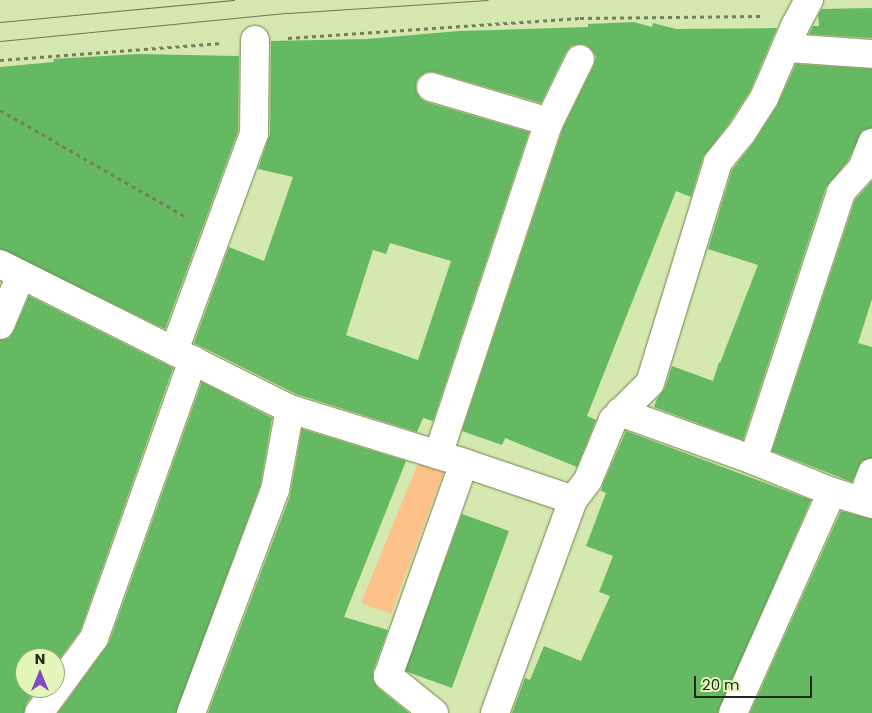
<!DOCTYPE html>
<html>
<head>
<meta charset="utf-8">
<style>
  body { margin:0 }
  #map { position:relative; width:872px; height:713px; overflow:hidden; background:#d5e8af; font-family:Poppins,sans-serif }
  div>[style] { position:absolute }
  .green>* { inset:0; background:#fdc18a }
  .building>* { inset:0; background:#65b962; transform-origin:0 0 }
  .path>* { height:3px; margin-top:-1.5px; transform-origin:0; background:repeating-linear-gradient(90deg,#74805b 0 4px,transparent 0 8px) }
  .roads { filter:drop-shadow(0 0 1px #71824c) drop-shadow(0 0 1px #71824c) }
  .minor>* { height:28px; margin:-14px; padding:0 14px; transform-origin:14px; border-radius:14px; background:#fff }
  .tram>* { height:1px; margin:-0.5px; padding:0 0.5px; transform-origin:0.5px; border-radius:0.5px; background:#6d7955 }
  span { translate:-50% -50%; white-space:nowrap; text-align:center; line-height:1.15; -webkit-text-stroke:5px #e2f6bc; paint-order:stroke }
  .north { position:absolute; left:15px; top:648px; width:50px; height:50px; box-sizing:border-box; background:#e2f6bc; border:1px solid #96a479; border-radius:50%; rotate:0deg; font-size:14px; font-weight:700; line-height:20px; text-align:center; color:#232a14 }
  .north::after { content:''; display:block; margin:auto; width:18px; height:22px; background:#8248bf; clip-path:polygon(50% 0,100% 100%,50% 72%,0 100%) }
  .scale { position:absolute; left:694px; top:676px; width:118px; height:22px; box-sizing:border-box; border:2px solid #232a14; border-top:0; padding-left:6px; font-size:15px; line-height:18px; white-space:nowrap; color:#232a14; -webkit-text-stroke:4px #e2f6bc; paint-order:stroke }
</style>
</head>
<body>
<div id="map">
  <div class="green">
    <div style="clip-path:polygon(419px 461px,445px 468px,391px 614px,361px 603px)"></div>
  </div>
  <div class="building">
    <div style="clip-path:polygon(872px 8px,872px 38px,809px 34px,813px 26px,819px 26px,818px 15px,822px 9px)"></div>
    <div style="clip-path:polygon(evenodd,634px 22px,652px 27px,653px 23px,676px 29px,777px 28px,750px 91px,728px 125px,703px 157px,691px 197px,676px 191px,587px 416px,596px 420px,577px 467px,505px 438px,502px 445px,462px 431px,563px 128px,594px 65px,596px 57px,593px 51px,586px 45px,578px 44px,571px 46px,566px 52px,541px 103px,435px 72px,427px 72px,420px 76px,416px 82px,416px 91px,420px 98px,426px 102px,529px 132px,433px 421px,423px 418px,417px 432px,296px 394px,194px 343px,229px 247px,264px 261px,293px 177px,258px 169px,270px 134px,271px 41px,367px 39px,459px 31px,588px 27px,588px 24px,634px 22px,390px 243px,451px 261px,418px 360px,346px 335px,373px 250px,386px 254px,390px 243px)"></div>
    <div style="clip-path:polygon(138px 54px,239px 56px,238px 131px,165px 329px,0 249px,0 67px,54px 62px,53px 59px)"></div>
    <div style="clip-path:polygon(796px 64px,872px 69px,872px 128px,862px 131px,848px 161px,826px 187px,743px 440px,654px 407px,657px 399px,665px 388px,672px 366px,713px 381px,719px 362px,720px 363px,758px 265px,708px 249px,732px 170px,754px 142px,777px 106px)"></div>
    <div style="clip-path:polygon(872px 181px,872px 299px,858px 343px,872px 347px,872px 458px,862px 461px,852px 482px,772px 451px,855px 200px)"></div>
    <div style="clip-path:polygon(29px 296px,173px 368px,80px 631px,55px 665px,55px 658px,25px 658px,25px 688px,38px 688px,26px 704px,24px 713px,0 713px,0 340px,9px 338px,14px 331px)"></div>
    <div style="clip-path:polygon(202px 382px,272px 418px,260px 486px,176px 713px,58px 713px,109px 643px)"></div>
    <div style="clip-path:polygon(302px 429px,406px 461px,344px 617px,388px 630px,373px 671px,373px 680px,378px 688px,409px 713px,208px 713px,290px 496px)"></div>
    <div style="clip-path:polygon(626px 431px,811px 500px,718px 713px,512px 713px,525px 678px,530px 680px,544px 646px,581px 661px,610px 596px,599px 592px,613px 556px,586px 546px,606px 493px,601px 491px,603px 484px)"></div>
    <div style="clip-path:polygon(841px 511px,872px 519px,872px 713px,750px 713px)"></div>
    <div style="left:462px;top:514px;width:50px;height:167px;rotate:20deg"></div>
  </div>
  <div class="path">
    <div style="left:288px;top:38px;width:293px;rotate:-3.9deg"></div>
    <div style="left:580px;top:18px;width:181px;rotate:-0.6deg"></div>
    <div style="left:0;top:60px;width:223px;rotate:-4.4deg"></div>
    <div style="left:0;top:110px;width:215px;rotate:29.9deg"></div>
  </div>
  <div class="roads">
    <div class="minor">
      <div style="left:787px;top:48px;width:85px;rotate:4deg"></div>
      <div style="left:431px;top:87px;width:123px;rotate:16.5deg"></div>
      <div style="left:0;top:264px;width:324px;rotate:26.6deg"></div>
      <div style="left:290px;top:409px;width:182px;rotate:17.2deg"></div>
      <div style="left:464px;top:463px;width:115px;rotate:18.7deg"></div>
      <div style="left:0;top:325px;width:54px;rotate:-67.2deg"></div>
      <div style="left:174px;top:351px;width:231px;rotate:-69.8deg"></div>
      <div style="left:254px;top:134px;width:94px;rotate:-89.4deg"></div>
      <div style="left:620px;top:412px;width:141px;rotate:19.8deg"></div>
      <div style="left:753px;top:460px;width:85px;rotate:22.1deg"></div>
      <div style="left:832px;top:492px;width:42px;rotate:16.7deg"></div>
      <div style="left:438px;top:455px;width:351px;rotate:-71.6deg"></div>
      <div style="left:549px;top:122px;width:70px;rotate:-63.8deg"></div>
      <div style="left:753px;top:460px;width:282px;rotate:-71.8deg"></div>
      <div style="left:841px;top:192px;width:31px;rotate:-48deg"></div>
      <div style="left:862px;top:169px;width:28px;rotate:-69deg"></div>
      <div style="left:862px;top:500px;width:29px;rotate:-70deg"></div>
      <div style="left:39px;top:713px;width:93px;rotate:-53.7deg"></div>
      <div style="left:94px;top:638px;width:295px;rotate:-70.4deg"></div>
      <div style="left:191px;top:713px;width:238px;rotate:-69.4deg"></div>
      <div style="left:275px;top:490px;width:82px;rotate:-79.5deg"></div>
      <div style="left:434px;top:713px;width:59px;rotate:-141.2deg"></div>
      <div style="left:388px;top:676px;width:226px;rotate:-70.4deg"></div>
      <div style="left:495px;top:713px;width:227px;rotate:-69.9deg"></div>
      <div style="left:573px;top:500px;width:25px;rotate:-53deg"></div>
      <div style="left:588px;top:480px;width:65px;rotate:-67.4deg"></div>
      <div style="left:613px;top:420px;width:52px;rotate:-45deg"></div>
      <div style="left:650px;top:383px;width:231px;rotate:-72.9deg"></div>
      <div style="left:718px;top:162px;width:36px;rotate:-51deg"></div>
      <div style="left:741px;top:134px;width:43px;rotate:-57.4deg"></div>
      <div style="left:764px;top:98px;width:78px;rotate:-66.7deg"></div>
      <div style="left:795px;top:26px;width:30px;rotate:-62deg"></div>
      <div style="left:733px;top:713px;width:242px;rotate:-65.9deg"></div>
    </div>
  </div>
  <div class="tram">
    <div style="left:0;top:22px;width:235px;rotate:-5.4deg"></div>
    <div style="left:0;top:41px;width:289px;rotate:-5.6deg"></div>
    <div style="left:288px;top:13px;width:200px;rotate:-3.7deg"></div>
  </div>
  <div class="north">N</div>
  <div class="scale">20 m</div>
</div>
</body>
</html>
